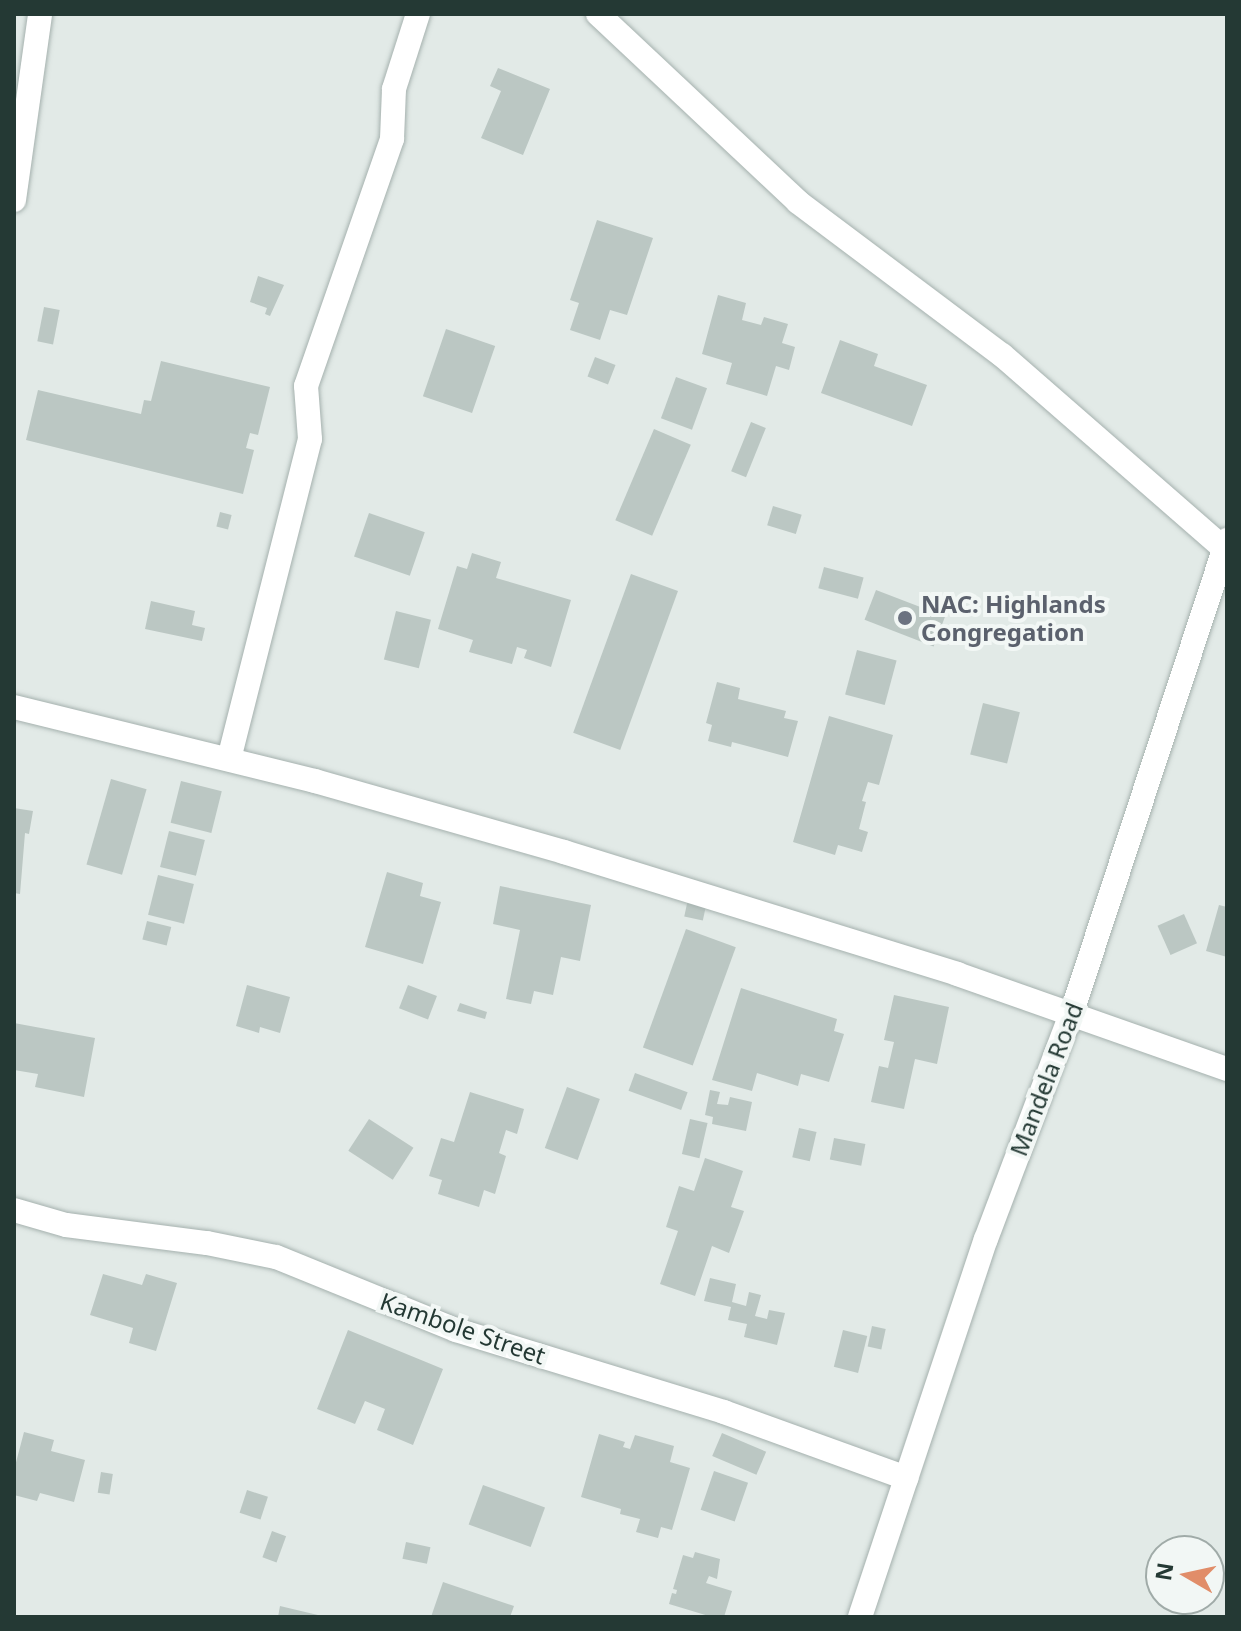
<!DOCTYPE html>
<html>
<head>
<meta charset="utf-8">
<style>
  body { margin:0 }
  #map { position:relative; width:1241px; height:1631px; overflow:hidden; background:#e2eae7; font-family:"Noto Sans",sans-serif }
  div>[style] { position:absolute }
  .building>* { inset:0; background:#bbc7c3; transform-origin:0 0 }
  .roads { filter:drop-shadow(0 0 2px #a5b1ae) drop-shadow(0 0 2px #a5b1ae) }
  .minor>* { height:24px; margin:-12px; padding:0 12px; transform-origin:12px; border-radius:12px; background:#fff }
  .dots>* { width:22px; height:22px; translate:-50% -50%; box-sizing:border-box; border:4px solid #f2f7f5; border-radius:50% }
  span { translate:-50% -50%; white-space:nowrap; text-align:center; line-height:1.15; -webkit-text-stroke:8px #f2f7f5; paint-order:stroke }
  .worship-label { font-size:24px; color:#5b616d; font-weight:700 }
  .left { translate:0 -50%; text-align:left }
  .street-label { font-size:24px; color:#243934 }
  .frame { position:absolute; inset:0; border:16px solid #243934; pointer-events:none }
  .north { position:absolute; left:1145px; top:1535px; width:80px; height:80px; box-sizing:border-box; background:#f2f7f5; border:2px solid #a0aba8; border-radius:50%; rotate:279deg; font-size:22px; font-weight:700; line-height:32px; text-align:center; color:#243934 }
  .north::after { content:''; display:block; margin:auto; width:28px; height:36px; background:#e18d69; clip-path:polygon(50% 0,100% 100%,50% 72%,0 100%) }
</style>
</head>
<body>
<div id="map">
  <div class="building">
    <div style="clip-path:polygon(498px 68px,550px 89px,523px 155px,481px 138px,501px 91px,490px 86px)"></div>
    <div style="clip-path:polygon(597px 220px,653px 238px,627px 315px,610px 310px,600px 340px,570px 330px,579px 303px,570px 300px)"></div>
    <div style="clip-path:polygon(258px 276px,284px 285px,270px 316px,265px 314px,267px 308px,250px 302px)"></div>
    <div style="clip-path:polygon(718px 295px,746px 303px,742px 320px,761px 325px,764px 317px,788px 324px,782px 343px,795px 347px,789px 370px,776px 366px,767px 396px,726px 384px,732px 363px,702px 354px)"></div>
    <div style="left:44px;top:307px;width:16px;height:35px;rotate:11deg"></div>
    <div style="left:446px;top:329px;width:52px;height:71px;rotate:19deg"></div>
    <div style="clip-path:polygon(840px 340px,878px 354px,874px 366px,927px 385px,912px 426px,821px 393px)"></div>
    <div style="left:595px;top:357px;width:22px;height:21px;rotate:21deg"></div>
    <div style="clip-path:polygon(161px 361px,270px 387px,258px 435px,250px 433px,246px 448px,254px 450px,243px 494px,26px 440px,38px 390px,141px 414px,144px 400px,151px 401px)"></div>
    <div style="left:676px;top:377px;width:33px;height:44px;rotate:20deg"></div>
    <div style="left:751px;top:422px;width:16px;height:53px;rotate:22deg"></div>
    <div style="left:654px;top:429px;width:40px;height:99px;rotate:23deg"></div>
    <div style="left:773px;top:506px;width:30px;height:20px;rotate:17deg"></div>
    <div style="left:220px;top:512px;width:12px;height:15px;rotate:14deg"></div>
    <div style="left:369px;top:513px;width:59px;height:46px;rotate:19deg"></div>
    <div style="clip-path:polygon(472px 553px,501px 562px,496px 578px,571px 600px,551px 667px,524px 658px,527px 650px,517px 647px,512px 664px,469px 652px,473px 640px,438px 629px,457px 566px,467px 569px)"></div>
    <div style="left:824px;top:567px;width:41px;height:22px;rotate:15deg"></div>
    <div style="left:631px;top:574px;width:50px;height:169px;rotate:20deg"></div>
    <div style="left:876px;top:590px;width:74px;height:32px;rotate:21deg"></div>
    <div style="clip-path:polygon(151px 601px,195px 611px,192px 625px,205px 628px,202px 641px,145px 629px)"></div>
    <div style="left:396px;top:611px;width:36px;height:50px;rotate:14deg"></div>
    <div style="left:857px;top:650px;width:41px;height:46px;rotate:15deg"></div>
    <div style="clip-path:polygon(717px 682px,740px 688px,738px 699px,786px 711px,784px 718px,798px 721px,788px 757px,732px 742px,731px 747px,708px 741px,712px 725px,706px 723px)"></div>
    <div style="left:983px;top:703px;width:38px;height:53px;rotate:14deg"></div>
    <div style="clip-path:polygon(829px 716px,893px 735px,879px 785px,868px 782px,862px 801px,866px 802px,859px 829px,868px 832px,862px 852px,838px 845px,835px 855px,793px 842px)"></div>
    <div style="left:111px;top:779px;width:37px;height:89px;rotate:16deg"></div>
    <div style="left:181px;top:781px;width:42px;height:43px;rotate:14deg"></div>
    <div style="clip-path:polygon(14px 808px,33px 811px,29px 834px,25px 833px,20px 894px,14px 893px)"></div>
    <div style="left:169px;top:831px;width:37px;height:37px;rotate:14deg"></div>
    <div style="clip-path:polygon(387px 872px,423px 883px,420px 896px,441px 902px,423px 964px,365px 947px)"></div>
    <div style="left:158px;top:875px;width:37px;height:41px;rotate:14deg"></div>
    <div style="clip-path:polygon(500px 886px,591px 905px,580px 961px,561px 957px,553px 995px,534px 991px,531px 1004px,506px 999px,520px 930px,493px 924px)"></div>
    <div style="left:688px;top:899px;width:19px;height:18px;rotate:12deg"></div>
    <div style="clip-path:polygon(1219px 905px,1227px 907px,1227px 957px,1206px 951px)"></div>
    <div style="left:1184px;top:914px;width:32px;height:29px;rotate:66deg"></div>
    <div style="left:147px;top:921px;width:25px;height:19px;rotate:14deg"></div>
    <div style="left:686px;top:929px;width:53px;height:126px;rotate:20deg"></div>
    <div style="clip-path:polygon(247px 985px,290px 997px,280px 1033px,260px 1027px,259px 1033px,236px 1026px)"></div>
    <div style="left:408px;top:985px;width:31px;height:25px;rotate:21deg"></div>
    <div style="clip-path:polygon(741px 988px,837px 1019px,834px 1031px,844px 1034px,829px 1082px,801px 1074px,798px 1086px,757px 1073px,752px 1091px,712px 1080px)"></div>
    <div style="clip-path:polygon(894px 995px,949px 1007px,937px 1064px,915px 1059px,904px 1109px,871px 1102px,879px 1066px,888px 1068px,894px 1042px,884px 1040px)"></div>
    <div style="clip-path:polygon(460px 1003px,487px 1012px,485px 1019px,457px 1011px)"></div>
    <div style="clip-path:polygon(14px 1023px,95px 1038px,84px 1097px,35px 1087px,38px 1074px,14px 1070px)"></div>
    <div style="left:635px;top:1073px;width:56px;height:19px;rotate:20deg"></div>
    <div style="left:567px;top:1087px;width:35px;height:65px;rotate:20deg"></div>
    <div style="clip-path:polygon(710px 1090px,720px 1092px,717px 1104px,728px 1105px,730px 1097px,752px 1102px,746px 1131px,712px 1124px,713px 1117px,705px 1115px)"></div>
    <div style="clip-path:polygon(470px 1092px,524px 1109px,517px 1134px,506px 1130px,499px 1153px,506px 1156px,495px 1194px,484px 1190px,479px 1207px,438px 1194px,442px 1180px,429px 1176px,441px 1138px,454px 1142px)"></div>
    <div style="left:369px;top:1119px;width:53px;height:38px;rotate:33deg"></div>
    <div style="left:690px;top:1119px;width:18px;height:36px;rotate:13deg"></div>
    <div style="left:799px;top:1128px;width:18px;height:30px;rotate:13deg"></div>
    <div style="left:834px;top:1138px;width:32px;height:22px;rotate:11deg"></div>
    <div style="clip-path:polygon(705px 1158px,743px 1171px,731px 1207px,744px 1211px,729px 1253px,712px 1246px,695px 1296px,660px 1284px,678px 1231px,666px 1227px,679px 1186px,694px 1191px)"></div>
    <div style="clip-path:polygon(103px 1274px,142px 1285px,146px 1274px,177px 1283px,156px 1351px,129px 1343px,133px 1328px,90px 1315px)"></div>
    <div style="clip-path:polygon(710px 1278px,736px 1284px,732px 1302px,746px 1306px,749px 1292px,761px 1295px,755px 1316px,767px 1319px,769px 1310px,785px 1313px,777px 1345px,744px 1337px,747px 1324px,728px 1320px,731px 1307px,704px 1301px)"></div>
    <div style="left:872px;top:1326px;width:14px;height:21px;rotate:12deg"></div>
    <div style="clip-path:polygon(348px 1330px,443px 1369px,413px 1445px,377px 1430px,385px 1409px,365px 1401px,355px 1424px,317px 1409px)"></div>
    <div style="left:843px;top:1330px;width:25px;height:38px;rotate:14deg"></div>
    <div style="clip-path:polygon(24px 1432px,54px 1440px,51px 1451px,85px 1460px,74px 1502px,40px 1493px,37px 1501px,14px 1495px,14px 1470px)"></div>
    <div style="left:722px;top:1433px;width:48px;height:25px;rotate:23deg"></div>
    <div style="clip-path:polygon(599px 1434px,625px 1442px,623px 1447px,630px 1449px,635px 1435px,674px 1446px,670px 1462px,690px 1468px,672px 1530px,661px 1527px,658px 1538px,636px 1532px,640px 1519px,620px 1514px,621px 1509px,581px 1497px)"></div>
    <div style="left:714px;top:1471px;width:36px;height:41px;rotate:19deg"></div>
    <div style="left:101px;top:1472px;width:12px;height:21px;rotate:9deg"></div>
    <div style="left:483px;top:1485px;width:66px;height:42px;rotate:20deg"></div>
    <div style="left:247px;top:1490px;width:22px;height:24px;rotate:18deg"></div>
    <div style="left:272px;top:1531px;width:15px;height:28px;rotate:20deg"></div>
    <div style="left:406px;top:1542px;width:25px;height:17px;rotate:12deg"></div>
    <div style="clip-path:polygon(695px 1552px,720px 1559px,717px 1579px,709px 1576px,706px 1583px,732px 1591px,724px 1617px,712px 1617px,669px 1604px,672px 1593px,676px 1594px,677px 1590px,673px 1589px,683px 1555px,693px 1558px)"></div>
    <div style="clip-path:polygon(443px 1582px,514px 1606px,510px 1617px,431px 1617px)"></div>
    <div style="clip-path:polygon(280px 1606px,322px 1616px,322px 1617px,278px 1617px)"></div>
  </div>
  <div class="roads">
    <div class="minor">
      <div style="left:598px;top:14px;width:274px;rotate:43.2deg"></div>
      <div style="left:798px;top:202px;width:255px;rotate:36.9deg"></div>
      <div style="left:1002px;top:355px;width:295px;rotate:41.1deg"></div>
      <div style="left:14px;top:200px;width:188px;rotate:-82deg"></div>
      <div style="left:14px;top:707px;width:310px;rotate:13.8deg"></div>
      <div style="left:315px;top:781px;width:259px;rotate:15.9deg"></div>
      <div style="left:564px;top:852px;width:412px;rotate:17.2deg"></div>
      <div style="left:957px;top:974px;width:286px;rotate:19.4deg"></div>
      <div style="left:229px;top:759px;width:330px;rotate:-75.8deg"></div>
      <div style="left:310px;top:439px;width:53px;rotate:-94.3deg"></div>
      <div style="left:306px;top:386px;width:262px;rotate:-70.8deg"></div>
      <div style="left:392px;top:139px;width:50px;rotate:-87.7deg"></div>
      <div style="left:394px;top:89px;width:79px;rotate:-72.3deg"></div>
      <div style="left:14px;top:1210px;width:54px;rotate:16.1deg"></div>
      <div style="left:66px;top:1225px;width:142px;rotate:7.3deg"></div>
      <div style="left:207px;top:1243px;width:70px;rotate:11.5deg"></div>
      <div style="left:276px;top:1257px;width:194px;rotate:22.1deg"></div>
      <div style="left:456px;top:1330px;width:280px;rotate:17deg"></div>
      <div style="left:724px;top:1412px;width:194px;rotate:19.9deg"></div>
      <div style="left:860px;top:1617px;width:398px;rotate:-71.6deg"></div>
      <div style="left:986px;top:1239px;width:243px;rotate:-69.3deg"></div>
      <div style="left:1072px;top:1012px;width:497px;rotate:-71.8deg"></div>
    </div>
  </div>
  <div class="dots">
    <div style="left:905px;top:618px;background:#6b7280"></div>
  </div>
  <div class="worship-label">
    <span class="left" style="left:921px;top:618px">NAC: Highlands<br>Congregation</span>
  </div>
  <div class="street-label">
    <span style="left:1046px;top:1079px;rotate:-69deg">Mandela Road</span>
    <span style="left:463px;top:1328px;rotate:19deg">Kambole Street</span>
  </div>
  <div class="frame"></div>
  <div class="north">N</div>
</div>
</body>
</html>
